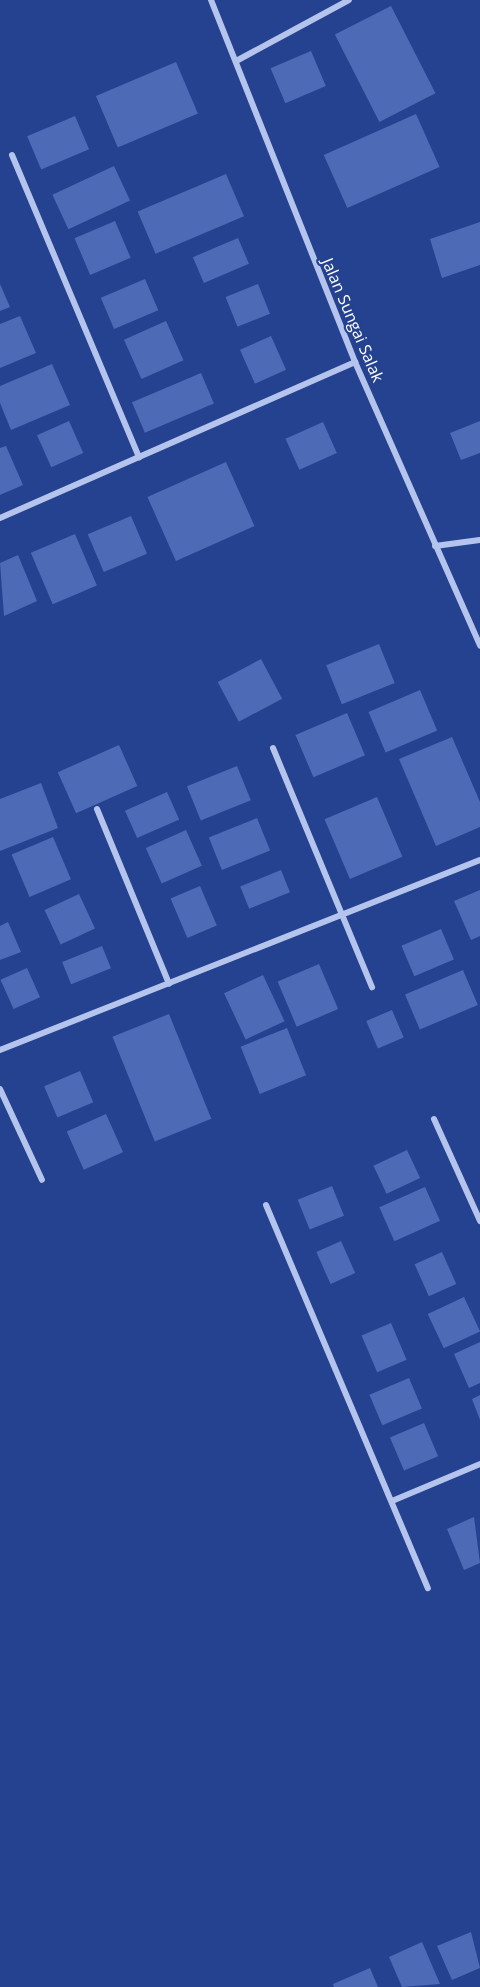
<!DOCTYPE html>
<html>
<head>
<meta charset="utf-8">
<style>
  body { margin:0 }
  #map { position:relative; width:480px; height:1987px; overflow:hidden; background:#24428f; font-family:"Open Sans",sans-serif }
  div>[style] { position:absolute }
  .building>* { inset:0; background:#4c6ab6; transform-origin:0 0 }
  .minor>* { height:6px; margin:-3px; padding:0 3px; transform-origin:3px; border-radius:3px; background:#b4c4ec }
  span { translate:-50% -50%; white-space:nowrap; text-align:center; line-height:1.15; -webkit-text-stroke:4.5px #24428f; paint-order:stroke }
  .street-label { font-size:16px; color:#fff }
</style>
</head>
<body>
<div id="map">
  <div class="building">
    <div style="left:391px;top:6px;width:98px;height:63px;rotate:63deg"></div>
    <div style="left:311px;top:51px;width:38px;height:44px;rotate:67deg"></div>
    <div style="left:176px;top:62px;width:56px;height:87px;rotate:67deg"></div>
    <div style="left:416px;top:114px;width:58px;height:101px;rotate:66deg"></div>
    <div style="left:75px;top:116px;width:36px;height:52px;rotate:67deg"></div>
    <div style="left:114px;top:166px;width:38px;height:68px;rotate:65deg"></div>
    <div style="left:226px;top:174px;width:46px;height:96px;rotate:67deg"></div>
    <div style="left:115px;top:221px;width:40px;height:44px;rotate:67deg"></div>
    <div style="clip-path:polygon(480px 222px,480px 265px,442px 278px,430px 239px)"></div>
    <div style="left:238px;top:238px;width:28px;height:49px;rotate:67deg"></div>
    <div style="left:145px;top:279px;width:34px;height:48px;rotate:67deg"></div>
    <div style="clip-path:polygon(0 284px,10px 307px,0 311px)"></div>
    <div style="left:258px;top:284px;width:32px;height:35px;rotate:68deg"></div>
    <div style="clip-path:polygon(20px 316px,36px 353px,0 368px,0 324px)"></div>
    <div style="left:166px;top:321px;width:43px;height:46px;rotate:66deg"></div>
    <div style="left:271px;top:336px;width:37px;height:34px;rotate:66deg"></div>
    <div style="clip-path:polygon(52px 364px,70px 405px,11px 430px,0 403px,0 386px)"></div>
    <div style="left:201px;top:373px;width:33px;height:75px;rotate:67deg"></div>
    <div style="left:69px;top:421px;width:35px;height:35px;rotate:66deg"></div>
    <div style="clip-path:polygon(480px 421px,480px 453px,461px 460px,450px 433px)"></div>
    <div style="left:323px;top:422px;width:34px;height:41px;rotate:66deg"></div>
    <div style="clip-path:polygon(6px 446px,23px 485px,0 495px,0 448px)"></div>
    <div style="left:226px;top:462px;width:70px;height:86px;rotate:66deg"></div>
    <div style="left:131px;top:516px;width:41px;height:47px;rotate:67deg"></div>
    <div style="left:75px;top:534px;width:56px;height:48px;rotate:67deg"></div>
    <div style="clip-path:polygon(18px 555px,37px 601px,4px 616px,0 563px)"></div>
    <div style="left:379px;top:644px;width:42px;height:57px;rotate:68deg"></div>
    <div style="left:261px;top:659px;width:45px;height:49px;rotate:62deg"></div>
    <div style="left:420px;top:690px;width:44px;height:56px;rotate:67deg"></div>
    <div style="left:347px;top:713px;width:46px;height:56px;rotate:67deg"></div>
    <div style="clip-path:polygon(452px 737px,480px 802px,480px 827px,436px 846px,399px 759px)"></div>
    <div style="left:119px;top:745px;width:45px;height:67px;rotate:66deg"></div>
    <div style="left:237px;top:766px;width:37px;height:54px;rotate:68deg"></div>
    <div style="clip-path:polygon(41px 783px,58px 828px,0 851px,0 799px)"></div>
    <div style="left:167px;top:792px;width:30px;height:46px;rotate:66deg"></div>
    <div style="left:377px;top:797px;width:65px;height:57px;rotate:67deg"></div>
    <div style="left:257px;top:818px;width:35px;height:52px;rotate:68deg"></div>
    <div style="left:186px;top:830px;width:39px;height:44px;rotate:66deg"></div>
    <div style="left:53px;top:837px;width:46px;height:45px;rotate:67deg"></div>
    <div style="left:281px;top:870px;width:24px;height:44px;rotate:68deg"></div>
    <div style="left:200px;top:886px;width:43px;height:32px;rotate:67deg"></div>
    <div style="clip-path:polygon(480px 890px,480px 936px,471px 940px,454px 901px)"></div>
    <div style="left:79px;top:894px;width:38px;height:38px;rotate:65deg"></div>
    <div style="clip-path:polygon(8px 922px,21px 952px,0 960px,0 926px)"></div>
    <div style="left:441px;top:929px;width:33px;height:43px;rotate:67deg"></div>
    <div style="left:102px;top:946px;width:24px;height:43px;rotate:68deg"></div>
    <div style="left:319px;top:964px;width:49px;height:45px;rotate:67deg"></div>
    <div style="left:27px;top:968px;width:32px;height:29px;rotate:66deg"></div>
    <div style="left:463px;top:970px;width:38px;height:63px;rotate:67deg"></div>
    <div style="left:263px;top:975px;width:51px;height:43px;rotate:65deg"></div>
    <div style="left:392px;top:1010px;width:30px;height:28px;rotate:67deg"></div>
    <div style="left:169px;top:1014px;width:113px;height:61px;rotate:68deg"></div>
    <div style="left:287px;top:1028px;width:51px;height:50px;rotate:68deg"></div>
    <div style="left:80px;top:1071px;width:34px;height:39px;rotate:67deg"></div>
    <div style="left:106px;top:1114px;width:42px;height:43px;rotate:66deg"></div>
    <div style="left:407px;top:1150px;width:31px;height:37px;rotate:65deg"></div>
    <div style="left:332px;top:1186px;width:32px;height:37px;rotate:68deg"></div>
    <div style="left:425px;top:1187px;width:37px;height:50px;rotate:66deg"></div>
    <div style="left:341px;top:1241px;width:35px;height:27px;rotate:66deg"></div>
    <div style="left:442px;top:1252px;width:35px;height:30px;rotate:66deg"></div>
    <div style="left:464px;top:1297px;width:38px;height:40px;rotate:65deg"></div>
    <div style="left:391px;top:1323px;width:40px;height:32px;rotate:67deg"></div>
    <div style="clip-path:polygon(480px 1342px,480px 1383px,469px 1388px,454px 1354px)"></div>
    <div style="left:409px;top:1378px;width:33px;height:43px;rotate:67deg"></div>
    <div style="clip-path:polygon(480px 1395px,480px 1420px,472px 1399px)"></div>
    <div style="left:424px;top:1423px;width:36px;height:37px;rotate:67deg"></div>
    <div style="clip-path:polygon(474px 1517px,480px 1563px,464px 1570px,447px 1529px)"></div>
    <div style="clip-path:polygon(471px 1932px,480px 1968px,452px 1980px,437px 1946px)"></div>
    <div style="clip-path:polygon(422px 1942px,440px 1984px,402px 1987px,389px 1957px)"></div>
    <div style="clip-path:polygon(370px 1968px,378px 1987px,334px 1987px,333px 1984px)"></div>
  </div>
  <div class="minor">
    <div style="left:211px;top:0;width:390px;rotate:68.3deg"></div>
    <div style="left:355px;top:362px;width:310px;rotate:66.2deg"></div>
    <div style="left:238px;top:60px;width:126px;rotate:-28.4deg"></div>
    <div style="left:12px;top:155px;width:328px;rotate:67.2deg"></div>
    <div style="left:0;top:518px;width:388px;rotate:-23.7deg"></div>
    <div style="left:435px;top:546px;width:45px;rotate:-7.6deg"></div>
    <div style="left:273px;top:748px;width:259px;rotate:67.5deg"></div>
    <div style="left:97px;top:809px;width:189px;rotate:67.6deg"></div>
    <div style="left:0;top:1050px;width:516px;rotate:-21.6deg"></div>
    <div style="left:0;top:1089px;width:100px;rotate:65.2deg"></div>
    <div style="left:434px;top:1119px;width:112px;rotate:65.7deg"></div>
    <div style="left:266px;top:1205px;width:416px;rotate:67.1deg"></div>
    <div style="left:392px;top:1501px;width:95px;rotate:-22.8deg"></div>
  </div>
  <div class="street-label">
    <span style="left:353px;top:320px;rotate:67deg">Jalan Sungai Salak</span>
  </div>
</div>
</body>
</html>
